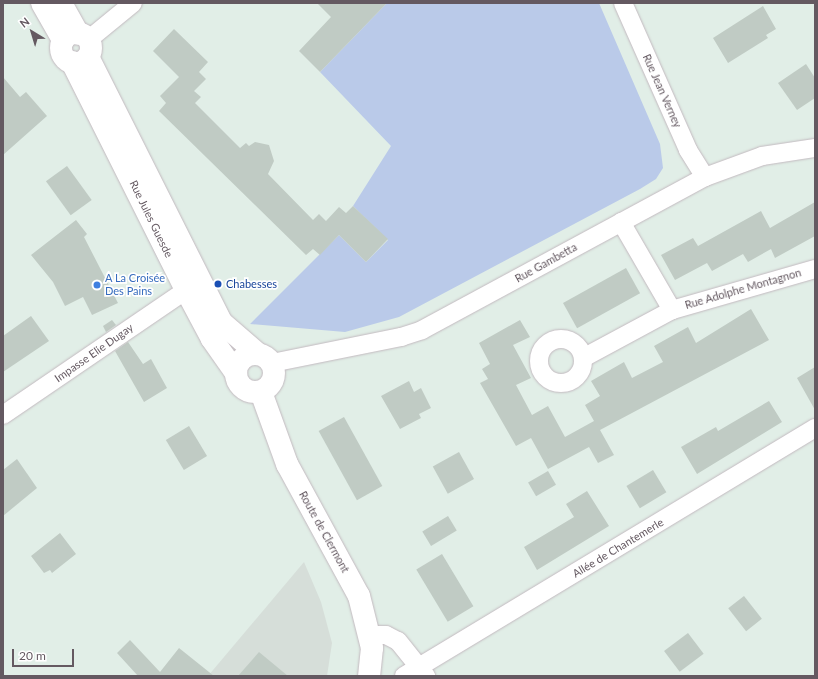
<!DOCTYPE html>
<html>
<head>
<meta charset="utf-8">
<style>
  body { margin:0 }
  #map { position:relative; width:818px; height:679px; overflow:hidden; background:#e1eee7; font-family:Lato,sans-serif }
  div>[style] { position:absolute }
  .industrial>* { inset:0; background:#d6ded9 }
  .green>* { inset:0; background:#bacae9 }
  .building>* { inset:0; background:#c0cbc4; transform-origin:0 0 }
  .roads { filter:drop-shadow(0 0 1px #c2b9bf) drop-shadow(0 0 1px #c2b9bf) }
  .minor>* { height:18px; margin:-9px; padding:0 9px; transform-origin:9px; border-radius:9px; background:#fff }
  .minor>.ring { margin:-9px; padding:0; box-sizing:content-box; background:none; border:18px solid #fff; border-radius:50% }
  .secondary>* { height:22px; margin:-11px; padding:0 11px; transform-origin:11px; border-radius:11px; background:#fff }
  .secondary>.ring { margin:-11px; padding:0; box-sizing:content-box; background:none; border:22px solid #fff; border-radius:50% }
  .dots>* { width:11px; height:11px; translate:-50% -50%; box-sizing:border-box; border:2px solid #fff; border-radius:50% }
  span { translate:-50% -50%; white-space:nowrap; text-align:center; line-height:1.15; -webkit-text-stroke:3.5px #fff; paint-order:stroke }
  .street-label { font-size:11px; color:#645961 }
  .shop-label { font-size:11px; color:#366cbe }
  .left { translate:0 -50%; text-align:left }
  .transit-label { font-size:11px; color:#164399 }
  .frame { position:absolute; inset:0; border:4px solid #645961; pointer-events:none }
  .north { position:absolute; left:12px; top:12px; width:40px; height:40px; -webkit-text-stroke:3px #fff; paint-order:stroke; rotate:322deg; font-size:11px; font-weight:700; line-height:16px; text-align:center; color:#645961 }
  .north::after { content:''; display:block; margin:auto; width:14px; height:18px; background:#645961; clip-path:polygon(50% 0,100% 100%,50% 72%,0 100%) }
  .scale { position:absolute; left:12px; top:649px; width:62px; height:18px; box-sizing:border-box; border:2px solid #645961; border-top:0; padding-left:5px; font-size:12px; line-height:14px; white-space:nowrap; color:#645961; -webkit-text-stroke:3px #fff; paint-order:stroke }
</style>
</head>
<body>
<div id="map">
  <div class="industrial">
    <div style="clip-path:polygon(304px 562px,321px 602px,332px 643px,327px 676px,208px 676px)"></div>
  </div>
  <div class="green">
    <div style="clip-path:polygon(387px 3px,599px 3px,660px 144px,663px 168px,656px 179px,640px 189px,399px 317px,345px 332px,250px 324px,339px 235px,366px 262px,388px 240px,353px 206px,391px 146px,320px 72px)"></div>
  </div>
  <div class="building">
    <div style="clip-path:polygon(317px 3px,387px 3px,320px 72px,299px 51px,331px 17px)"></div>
    <div style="clip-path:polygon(763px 6px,776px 29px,766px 35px,768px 38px,728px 63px,713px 38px)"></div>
    <div style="clip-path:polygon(174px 29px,208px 62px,199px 72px,206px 79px,194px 91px,201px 97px,195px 103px,240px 148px,246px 143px,249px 146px,255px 142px,269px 145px,274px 161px,268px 174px,313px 220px,319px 214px,326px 221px,339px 207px,346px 213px,353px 206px,388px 239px,366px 262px,339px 235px,320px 255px,313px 249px,306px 255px,159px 111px,166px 103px,160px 96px,179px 77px,153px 51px)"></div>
    <div style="clip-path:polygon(806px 64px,815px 78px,815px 98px,797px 110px,778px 83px)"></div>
    <div style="clip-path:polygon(3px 77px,20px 97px,26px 92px,47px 116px,3px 155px)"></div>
    <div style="left:67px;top:166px;width:42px;height:26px;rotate:54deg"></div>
    <div style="clip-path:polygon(815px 202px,815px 236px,775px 258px,771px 249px,748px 262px,743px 254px,712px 271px,707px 263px,675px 280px,661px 255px,693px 238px,698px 246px,761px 211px,770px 228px)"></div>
    <div style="clip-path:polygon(76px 220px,87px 234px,84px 237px,118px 303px,92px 315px,83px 297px,65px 306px,53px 282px,31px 255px)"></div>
    <div style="left:626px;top:268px;width:29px;height:72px;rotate:61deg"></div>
    <div style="clip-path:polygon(751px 309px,769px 340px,600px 430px,614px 455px,598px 463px,589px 447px,548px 469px,531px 438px,516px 446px,480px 383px,488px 379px,482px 369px,490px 364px,479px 343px,520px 320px,530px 337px,513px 345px,531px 378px,516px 385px,532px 415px,548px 406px,565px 437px,594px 421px,585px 405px,600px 396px,591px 381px,624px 362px,632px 378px,663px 362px,654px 346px,688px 327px,696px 343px)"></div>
    <div style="clip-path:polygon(31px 316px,49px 341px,3px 372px,3px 336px)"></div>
    <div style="clip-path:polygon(112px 320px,116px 325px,106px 332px,103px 326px)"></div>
    <div style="clip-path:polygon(128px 342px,143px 364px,151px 359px,167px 388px,144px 402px,115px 351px)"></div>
    <div style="clip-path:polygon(815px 367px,815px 410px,797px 378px)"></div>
    <div style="clip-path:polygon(409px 381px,414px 392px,421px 388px,431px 408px,419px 414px,421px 418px,400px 429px,381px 396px)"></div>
    <div style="clip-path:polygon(769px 401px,782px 422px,697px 474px,681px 447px,716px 427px,718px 431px)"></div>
    <div style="left:344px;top:417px;width:79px;height:29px;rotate:61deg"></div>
    <div style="left:189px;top:426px;width:35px;height:27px;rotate:59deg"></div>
    <div style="left:459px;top:452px;width:31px;height:30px;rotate:61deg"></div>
    <div style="clip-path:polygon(17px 459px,37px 488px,3px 516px,3px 470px)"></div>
    <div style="left:653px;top:470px;width:26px;height:31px;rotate:59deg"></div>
    <div style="left:548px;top:471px;width:16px;height:23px;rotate:60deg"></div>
    <div style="clip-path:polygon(587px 491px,609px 526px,537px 570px,524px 547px,574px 517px,566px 504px)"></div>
    <div style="left:448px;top:516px;width:17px;height:30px;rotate:59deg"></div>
    <div style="clip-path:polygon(60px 533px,76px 554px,52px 573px,50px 570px,44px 573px,31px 556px)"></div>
    <div style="left:442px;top:554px;width:61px;height:30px;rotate:59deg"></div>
    <div style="left:744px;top:596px;width:29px;height:20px;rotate:52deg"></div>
    <div style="left:688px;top:633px;width:26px;height:30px;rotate:53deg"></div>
    <div style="clip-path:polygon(130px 640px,160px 672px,179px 648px,214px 676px,138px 676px,117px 653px)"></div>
    <div style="clip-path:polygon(259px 652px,288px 676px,238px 676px)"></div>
  </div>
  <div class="roads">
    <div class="minor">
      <div style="left:623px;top:3px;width:161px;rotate:66.1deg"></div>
      <div style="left:688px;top:150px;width:32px;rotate:58deg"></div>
      <div style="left:88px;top:40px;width:58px;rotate:-39.4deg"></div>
      <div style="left:621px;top:222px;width:102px;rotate:59.9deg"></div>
      <div style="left:672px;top:310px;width:149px;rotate:-16deg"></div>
      <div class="ring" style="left:539px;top:339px;width:26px;height:26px"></div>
      <div style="left:583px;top:358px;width:101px;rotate:-28.3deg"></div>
      <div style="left:272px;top:363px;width:132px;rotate:-11.4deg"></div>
      <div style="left:401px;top:337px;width:22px;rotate:-18deg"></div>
      <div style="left:422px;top:330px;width:322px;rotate:-28.4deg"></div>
      <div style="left:705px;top:177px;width:61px;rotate:-20.2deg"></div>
      <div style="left:762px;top:156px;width:54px;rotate:-8.6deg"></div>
      <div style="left:3px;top:415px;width:222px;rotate:-34.3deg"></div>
      <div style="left:369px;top:635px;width:17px"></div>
      <div style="left:386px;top:635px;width:13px;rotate:27deg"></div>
      <div style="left:398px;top:641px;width:45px;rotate:51.3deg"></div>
      <div style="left:404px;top:676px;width:480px;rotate:-31.1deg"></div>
    </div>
    <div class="secondary">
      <div style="left:42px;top:3px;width:43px;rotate:60.4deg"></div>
      <div style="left:61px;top:3px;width:35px;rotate:61deg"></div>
      <div class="ring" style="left:61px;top:33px;width:8px;height:8px"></div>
      <div style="left:88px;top:57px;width:297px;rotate:63.3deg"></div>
      <div style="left:221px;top:322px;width:49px;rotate:40.9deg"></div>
      <div style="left:72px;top:62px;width:255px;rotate:63.4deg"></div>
      <div style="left:186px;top:290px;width:55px;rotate:62deg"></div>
      <div style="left:212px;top:339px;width:42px;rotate:54.8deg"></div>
      <div class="ring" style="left:236px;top:354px;width:16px;height:16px"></div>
      <div style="left:261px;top:392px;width:77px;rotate:70.1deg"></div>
      <div style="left:287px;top:464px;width:150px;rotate:61.4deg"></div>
      <div style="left:359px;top:596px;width:54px;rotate:76deg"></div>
      <div style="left:372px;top:648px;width:28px;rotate:96deg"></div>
    </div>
  </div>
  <div class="dots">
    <div style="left:218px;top:284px;background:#1a4fb4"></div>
    <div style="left:97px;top:285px;background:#3f7fe0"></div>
  </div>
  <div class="street-label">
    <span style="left:662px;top:91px;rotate:66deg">Rue Jean Verney</span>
    <span style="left:151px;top:219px;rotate:64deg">Rue Jules Guesde</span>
    <span style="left:546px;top:263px;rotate:-29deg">Rue Gambetta</span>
    <span style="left:743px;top:289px;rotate:-16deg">Rue Adolphe Montagnon</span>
    <span style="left:94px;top:353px;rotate:-35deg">Impasse Elie Dugay</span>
    <span style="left:324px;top:532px;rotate:61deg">Route de Clermont</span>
    <span style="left:618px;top:548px;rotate:-31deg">Allée de Chantemerle</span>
  </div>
  <div class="shop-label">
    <span class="left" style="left:105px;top:285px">A La Croisée<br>Des Pains</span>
  </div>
  <div class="transit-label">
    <span class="left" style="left:226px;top:284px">Chabesses</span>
  </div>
  <div class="frame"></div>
  <div class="north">N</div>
  <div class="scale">20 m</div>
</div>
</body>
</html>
